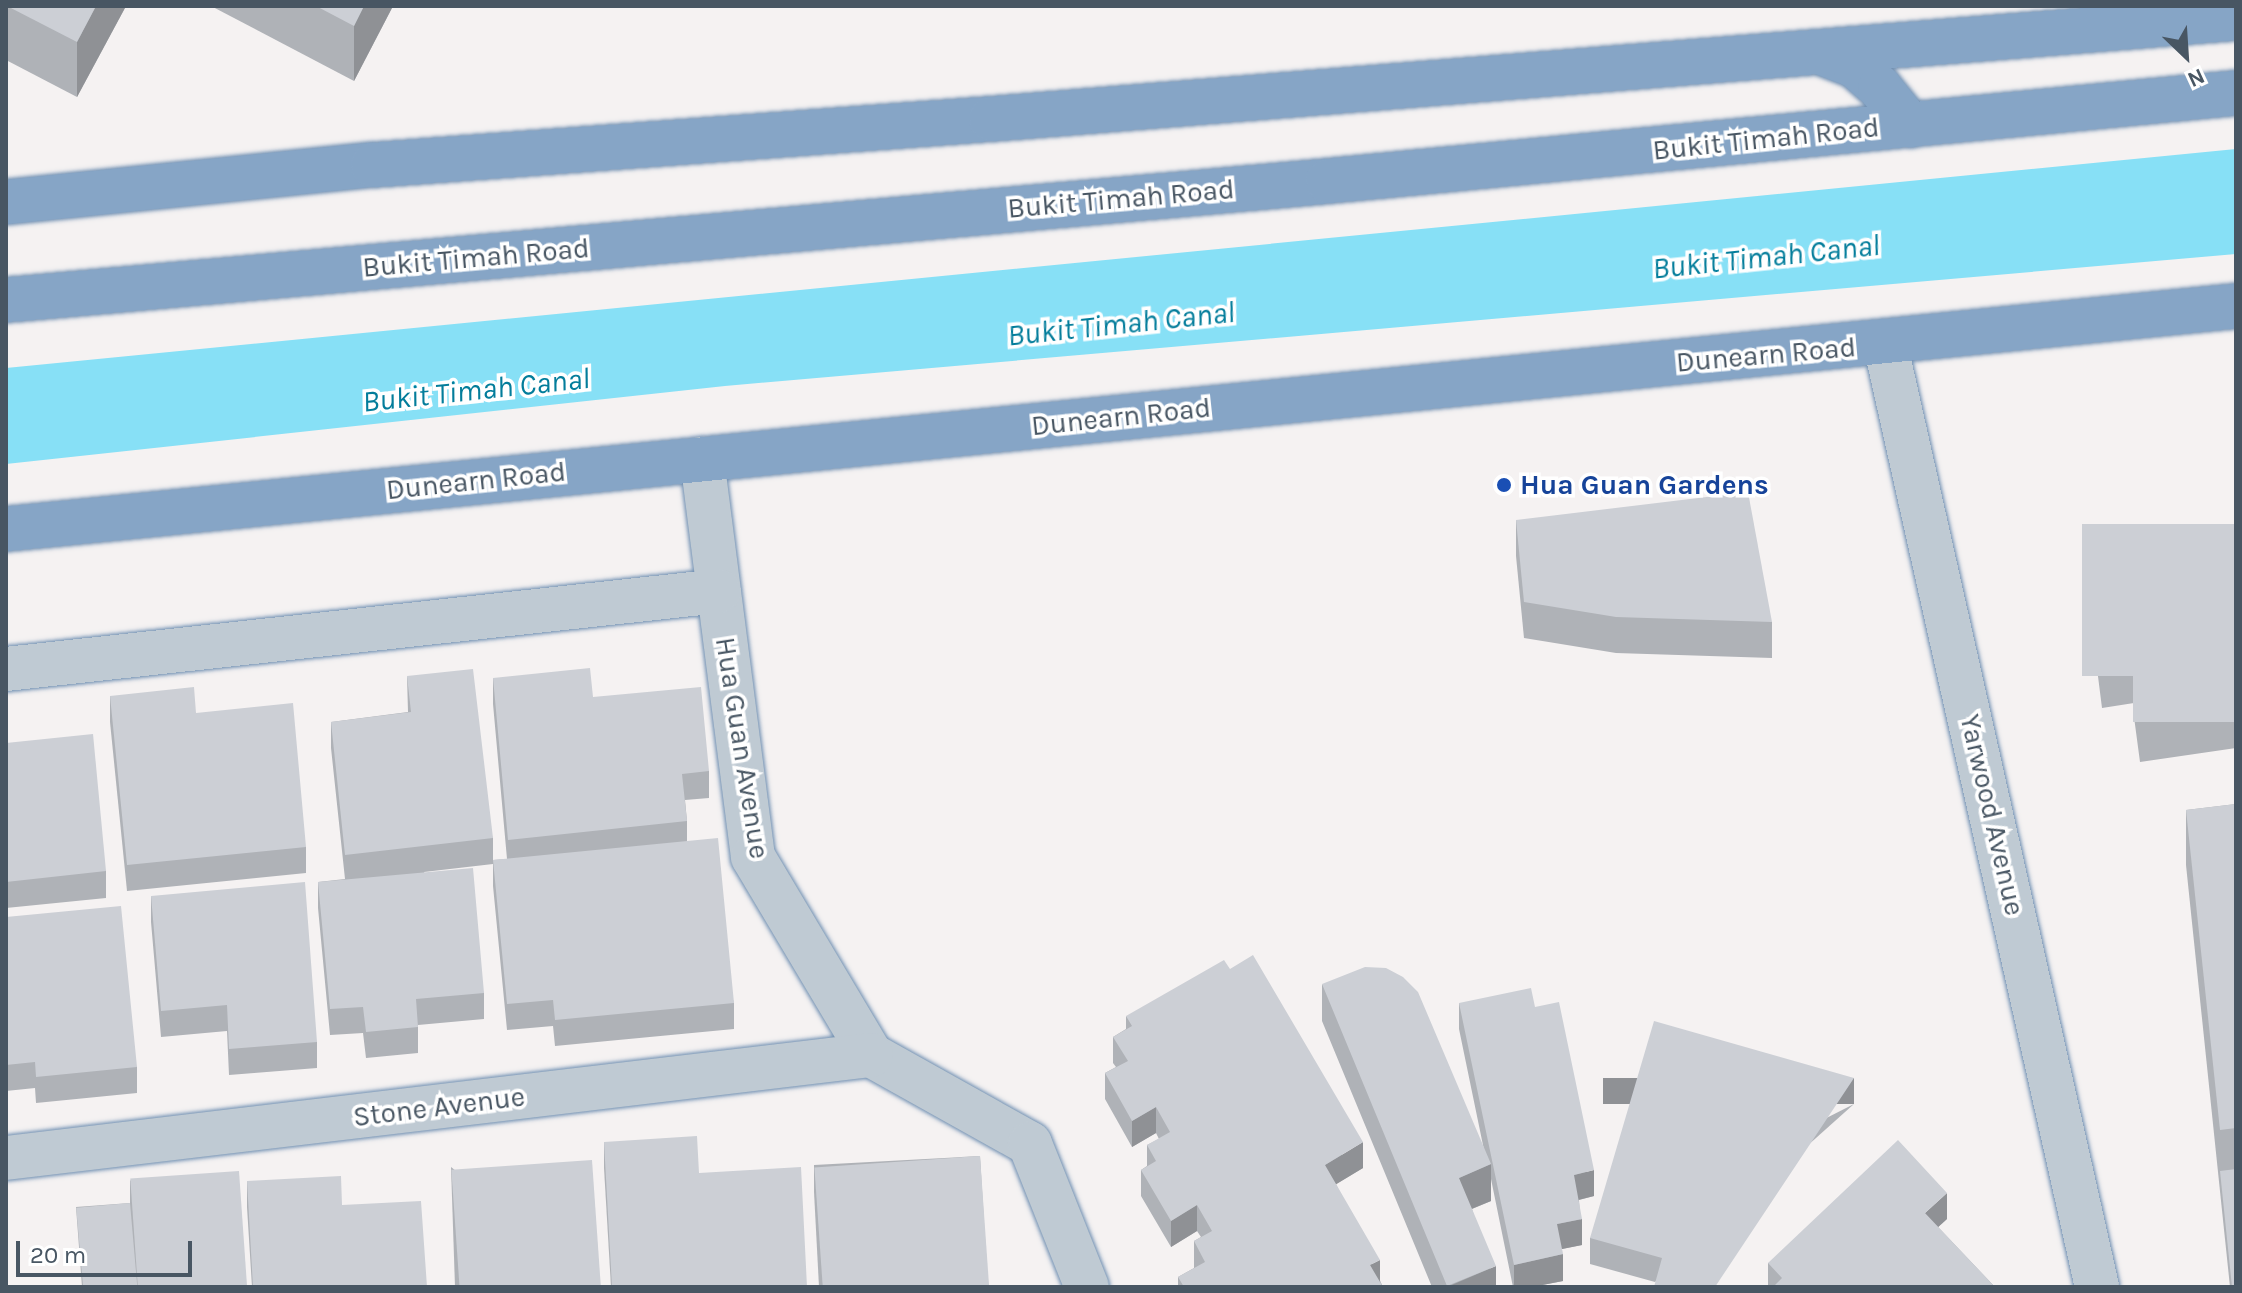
<!DOCTYPE html>
<html>
<head>
<meta charset="utf-8">
<style>
  body { margin:0 }
  #map { position:relative; width:2242px; height:1293px; overflow:hidden; background:#f5f2f2; font-family:Karla,sans-serif }
  div>[style] { position:absolute }
  .water>* { inset:0; background:#87e0f6 }
  .roads { filter:drop-shadow(0 0 2px #7190b2) drop-shadow(0 0 2px #7190b2) }
  .minor>* { height:44px; margin:-22px; padding:0 22px; transform-origin:22px; border-radius:22px; background:#bfcad3 }
  .highway>* { height:44px; margin:-22px; padding:0 22px; transform-origin:22px; border-radius:22px; background:#86a5c6 }
  .wall>* { inset:0; background:#afb2b7 }
  .shaded-wall>* { inset:0; background:#8f9195; transform-origin:0 0 }
  .building>* { inset:0; background:#cccfd5; transform-origin:0 0 }
  .dots>* { width:22px; height:22px; translate:-50% -50%; box-sizing:border-box; border:4px solid #fff; border-radius:50% }
  span { translate:-50% -50%; white-space:nowrap; text-align:center; line-height:1.15; -webkit-text-stroke:7px #fff; paint-order:stroke }
  .street-label { font-size:28px; color:#485663 }
  .transit-label { font-size:28px; color:#164399; font-weight:700 }
  .left { translate:0 -50%; text-align:left }
  .water-label { font-size:30px; color:#037d9b; font-style:italic }
  .frame { position:absolute; inset:0; border:8px solid #485663; pointer-events:none }
  .north { position:absolute; left:2146px; top:16px; width:80px; height:80px; -webkit-text-stroke:6px #fff; paint-order:stroke; rotate:155deg; font-size:22px; font-weight:700; line-height:32px; text-align:center; color:#485663 }
  .north::after { content:''; display:block; margin:auto; width:28px; height:36px; background:#485663; clip-path:polygon(50% 0,100% 100%,50% 72%,0 100%) }
  .scale { position:absolute; left:16px; top:1241px; width:176px; height:36px; box-sizing:border-box; border:4px solid #485663; border-top:0; padding-left:10px; font-size:24px; line-height:28px; white-space:nowrap; color:#485663; -webkit-text-stroke:6px #fff; paint-order:stroke }
</style>
</head>
<body>
<div id="map">
  <div class="water">
    <div style="clip-path:polygon(2236px 149px,2236px 254px,725px 386px,6px 464px,6px 368px)"></div>
  </div>
  <div class="roads">
    <div class="minor">
      <div style="left:1885px;top:343px;width:968px;rotate:77.34deg"></div>
      <div style="left:702px;top:459px;width:401px;rotate:82.7deg"></div>
      <div style="left:753px;top:857px;width:230px;rotate:59.2deg"></div>
      <div style="left:871px;top:1055px;width:182px;rotate:29.2deg"></div>
      <div style="left:1030px;top:1144px;width:154px;rotate:68.3deg"></div>
      <div style="left:6px;top:669px;width:717px;rotate:-6.24deg"></div>
      <div style="left:6px;top:1158px;width:871px;rotate:-6.79deg"></div>
    </div>
    <div class="highway">
      <div style="left:1819px;top:52px;width:39px;rotate:21deg"></div>
      <div style="left:1855px;top:66px;width:33px;rotate:41deg"></div>
      <div style="left:1880px;top:88px;width:48px;rotate:51deg"></div>
      <div style="left:6px;top:202px;width:369px;rotate:-5.8deg"></div>
      <div style="left:373px;top:165px;width:620px;rotate:-4.26deg"></div>
      <div style="left:991px;top:119px;width:1249px;rotate:-4.64deg"></div>
      <div style="left:6px;top:300px;width:1327px;rotate:-5.14deg"></div>
      <div style="left:1328px;top:181px;width:912px;rotate:-5.54deg"></div>
      <div style="left:6px;top:529px;width:2241px;rotate:-5.71deg"></div>
    </div>
  </div>
  <div class="wall">
    <div style="clip-path:polygon(6px 6px,126px 6px,77px 97px,6px 60px)"></div>
    <div style="clip-path:polygon(211px 6px,393px 6px,354px 81px)"></div>
    <div style="clip-path:polygon(1516px 520px,1772px 622px,1772px 658px,1616px 653px,1524px 638px,1516px 556px)"></div>
    <div style="clip-path:polygon(2236px 524px,2236px 748px,2140px 762px,2134px 717px,2134px 703px,2102px 708px,2083px 558px,2083px 544px)"></div>
    <div style="clip-path:polygon(407px 676px,493px 838px,493px 864px,424px 872px,484px 993px,484px 1019px,418px 1025px,418px 1053px,366px 1058px,363px 1033px,330px 1035px,318px 908px,318px 882px,345px 879px,331px 748px,331px 722px,408px 712px)"></div>
    <div style="clip-path:polygon(493px 678px,593px 697px,709px 771px,709px 798px,685px 800px,687px 821px,687px 841px,734px 1003px,734px 1029px,555px 1046px,553px 1026px,507px 1030px,493px 886px,493px 860px,507px 859px,493px 704px)"></div>
    <div style="clip-path:polygon(110px 696px,196px 713px,306px 847px,306px 873px,127px 891px,110px 722px)"></div>
    <div style="clip-path:polygon(6px 743px,106px 871px,106px 898px,6px 908px)"></div>
    <div style="clip-path:polygon(2236px 804px,2236px 1287px,2230px 1287px,2186px 865px,2186px 810px)"></div>
    <div style="clip-path:polygon(151px 896px,317px 1042px,317px 1068px,229px 1075px,227px 1031px,161px 1037px,151px 922px)"></div>
    <div style="clip-path:polygon(6px 917px,137px 1067px,137px 1093px,36px 1103px,35px 1088px,6px 1091px)"></div>
    <div style="clip-path:polygon(1322px 984px,1484px 1150px,1459px 1029px,1459px 1003px,1535px 1007px,1594px 1196px,1579px 1200px,1582px 1245px,1562px 1249px,1563px 1281px,1532px 1287px,1513px 1287px,1491px 1179px,1491px 1201px,1472px 1209px,1496px 1287px,1432px 1287px,1322px 1021px)"></div>
    <div style="clip-path:polygon(1126px 1016px,1363px 1168px,1336px 1184px,1383px 1287px,1178px 1287px,1178px 1277px,1194px 1268px,1194px 1241px,1201px 1237px,1197px 1231px,1171px 1247px,1141px 1196px,1141px 1170px,1147px 1166px,1147px 1145px,1159px 1139px,1156px 1133px,1132px 1147px,1105px 1099px,1105px 1073px,1116px 1067px,1113px 1063px,1113px 1037px,1126px 1029px)"></div>
    <div style="clip-path:polygon(1854px 1104px,1655px 1282px,1590px 1264px,1590px 1238px)"></div>
    <div style="clip-path:polygon(604px 1142px,699px 1173px,807px 1287px,611px 1287px,604px 1168px)"></div>
    <div style="clip-path:polygon(980px 1156px,988px 1287px,819px 1287px,814px 1192px,814px 1165px)"></div>
    <div style="clip-path:polygon(451px 1167px,600px 1287px,455px 1287px)"></div>
    <div style="clip-path:polygon(130px 1180px,247px 1287px,82px 1287px,76px 1207px,130px 1203px)"></div>
    <div style="clip-path:polygon(247px 1181px,342px 1205px,427px 1287px,252px 1287px,247px 1207px)"></div>
    <div style="clip-path:polygon(1947px 1219px,1938px 1227px,1995px 1287px,1768px 1287px,1768px 1263px)"></div>
  </div>
  <div class="shaded-wall">
    <div style="clip-path:polygon(96px 6px,126px 6px,77px 97px,77px 42px)"></div>
    <div style="clip-path:polygon(364px 6px,393px 6px,354px 81px,354px 26px)"></div>
    <div style="left:1854px;top:1078px;width:26px;height:251px;rotate:90deg"></div>
    <div style="clip-path:polygon(1156px 1107px,1156px 1133px,1132px 1147px,1132px 1121px)"></div>
    <div style="clip-path:polygon(1363px 1142px,1363px 1168px,1325px 1191px,1325px 1165px)"></div>
    <div style="clip-path:polygon(1491px 1164px,1491px 1201px,1459px 1214px,1459px 1178px)"></div>
    <div style="clip-path:polygon(1594px 1170px,1594px 1196px,1574px 1201px,1574px 1175px)"></div>
    <div style="clip-path:polygon(1947px 1193px,1947px 1219px,1925px 1239px,1925px 1213px)"></div>
    <div style="clip-path:polygon(1197px 1205px,1197px 1231px,1171px 1247px,1171px 1221px)"></div>
    <div style="clip-path:polygon(1582px 1219px,1582px 1245px,1557px 1250px,1557px 1224px)"></div>
    <div style="clip-path:polygon(1563px 1254px,1563px 1281px,1532px 1287px,1514px 1287px,1514px 1265px)"></div>
    <div style="clip-path:polygon(1380px 1260px,1380px 1286px,1370px 1265px)"></div>
    <div style="clip-path:polygon(1496px 1266px,1496px 1287px,1447px 1287px)"></div>
  </div>
  <div class="building">
    <div style="clip-path:polygon(7px 6px,96px 6px,77px 42px)"></div>
    <div style="clip-path:polygon(316px 6px,364px 6px,354px 26px)"></div>
    <div style="clip-path:polygon(1748px 492px,1772px 622px,1616px 617px,1524px 602px,1516px 520px)"></div>
    <div style="left:2236px;top:524px;width:152px;height:154px;rotate:90deg"></div>
    <div style="clip-path:polygon(590px 668px,593px 697px,701px 687px,709px 771px,682px 774px,687px 821px,508px 840px,493px 678px)"></div>
    <div style="clip-path:polygon(473px 669px,493px 838px,345px 855px,331px 722px,411px 712px,407px 676px)"></div>
    <div style="left:2236px;top:676px;width:46px;height:103px;rotate:90deg"></div>
    <div style="clip-path:polygon(194px 687px,196px 713px,293px 703px,306px 847px,127px 865px,110px 696px)"></div>
    <div style="clip-path:polygon(93px 734px,106px 871px,6px 882px,6px 743px)"></div>
    <div style="clip-path:polygon(2236px 804px,2236px 1128px,2220px 1130px,2186px 810px)"></div>
    <div style="clip-path:polygon(718px 838px,734px 1003px,555px 1020px,553px 1000px,507px 1004px,493px 860px)"></div>
    <div style="clip-path:polygon(473px 868px,484px 993px,416px 999px,418px 1027px,366px 1032px,363px 1007px,330px 1009px,318px 882px)"></div>
    <div style="clip-path:polygon(305px 882px,317px 1042px,229px 1049px,227px 1005px,161px 1011px,151px 896px)"></div>
    <div style="clip-path:polygon(121px 906px,137px 1067px,36px 1077px,35px 1062px,6px 1065px,6px 917px)"></div>
    <div style="clip-path:polygon(1253px 955px,1363px 1142px,1325px 1165px,1380px 1260px,1370px 1265px,1383px 1287px,1184px 1287px,1178px 1277px,1205px 1262px,1194px 1241px,1212px 1231px,1197px 1205px,1171px 1221px,1141px 1170px,1156px 1161px,1147px 1145px,1170px 1132px,1156px 1107px,1132px 1121px,1105px 1073px,1128px 1061px,1113px 1037px,1132px 1026px,1126px 1016px,1224px 960px,1230px 969px)"></div>
    <div style="clip-path:polygon(1365px 967px,1386px 968px,1403px 977px,1418px 992px,1491px 1164px,1459px 1178px,1496px 1266px,1447px 1286px,1322px 984px)"></div>
    <div style="clip-path:polygon(1531px 988px,1535px 1007px,1559px 1002px,1594px 1170px,1574px 1175px,1582px 1219px,1557px 1224px,1563px 1254px,1514px 1265px,1459px 1003px)"></div>
    <div style="clip-path:polygon(1654px 1021px,1854px 1078px,1715px 1287px,1654px 1287px,1662px 1258px,1590px 1238px)"></div>
    <div style="clip-path:polygon(697px 1136px,699px 1173px,801px 1167px,807px 1287px,612px 1287px,604px 1142px)"></div>
    <div style="clip-path:polygon(1898px 1140px,1947px 1193px,1925px 1213px,1995px 1287px,1773px 1287px,1782px 1278px,1768px 1263px)"></div>
    <div style="left:980px;top:1156px;width:130px;height:166px;rotate:86deg"></div>
    <div style="left:592px;top:1160px;width:127px;height:141px;rotate:86deg"></div>
    <div style="clip-path:polygon(2236px 1169px,2236px 1287px,2232px 1287px,2220px 1171px)"></div>
    <div style="left:239px;top:1171px;width:116px;height:109px;rotate:86deg"></div>
    <div style="clip-path:polygon(341px 1176px,342px 1205px,421px 1201px,427px 1287px,253px 1287px,247px 1181px)"></div>
    <div style="left:130px;top:1203px;width:84px;height:54px;rotate:85deg"></div>
  </div>
  <div class="dots">
    <div style="left:1504px;top:485px;background:#1a4fb4"></div>
  </div>
  <div class="street-label">
    <span style="left:1766px;top:139px;rotate:-6deg">Bukit Timah Road</span>
    <span style="left:1121px;top:199px;rotate:-5deg">Bukit Timah Road</span>
    <span style="left:476px;top:258px;rotate:-5deg">Bukit Timah Road</span>
    <span style="left:1766px;top:355px;rotate:-5deg">Dunearn Road</span>
    <span style="left:1121px;top:417px;rotate:-6deg">Dunearn Road</span>
    <span style="left:476px;top:481px;rotate:-6deg">Dunearn Road</span>
    <span style="left:742px;top:748px;rotate:81deg">Hua Guan Avenue</span>
    <span style="left:1992px;top:815px;rotate:77deg">Yarwood Avenue</span>
    <span style="left:439px;top:1107px;rotate:-7deg">Stone Avenue</span>
  </div>
  <div class="transit-label">
    <span class="left" style="left:1520px;top:485px">Hua Guan Gardens</span>
  </div>
  <div class="water-label">
    <span style="left:1766px;top:257px;rotate:-6deg">Bukit Timah Canal</span>
    <span style="left:1121px;top:324px;rotate:-6deg">Bukit Timah Canal</span>
    <span style="left:476px;top:390px;rotate:-6deg">Bukit Timah Canal</span>
  </div>
  <div class="frame"></div>
  <div class="north">N</div>
  <div class="scale">20 m</div>
</div>
</body>
</html>
